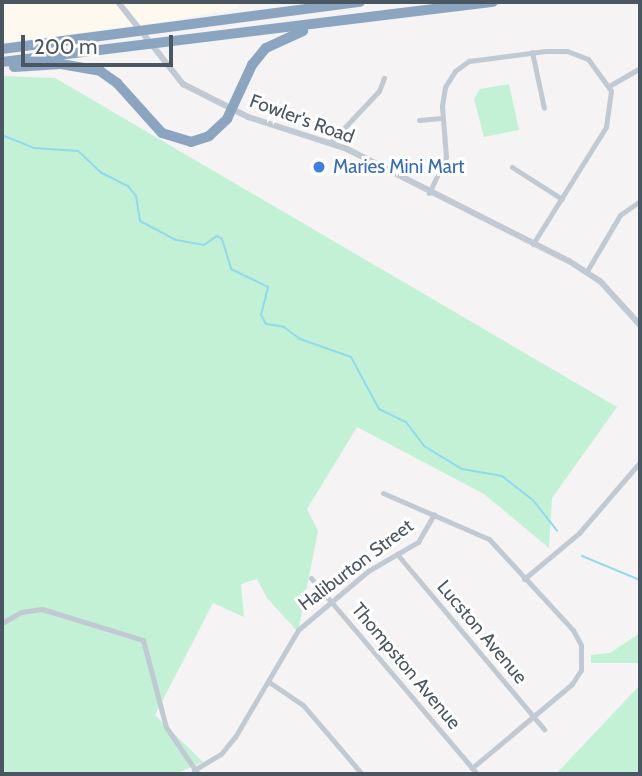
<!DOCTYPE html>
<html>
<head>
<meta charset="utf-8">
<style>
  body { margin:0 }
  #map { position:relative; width:642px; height:776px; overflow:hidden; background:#f5f3f3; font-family:Cabin,sans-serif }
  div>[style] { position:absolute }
  .commercial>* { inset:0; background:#fdf9ef }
  .green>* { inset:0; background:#c3f1d5 }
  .stream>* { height:2px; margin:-1px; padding:0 1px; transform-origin:1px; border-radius:1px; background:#90daee }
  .minor>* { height:5px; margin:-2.5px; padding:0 2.5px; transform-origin:2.5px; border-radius:2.5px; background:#c1cad2 }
  .tertiary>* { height:6px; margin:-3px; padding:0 3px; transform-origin:3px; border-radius:3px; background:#c1cad2 }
  .motorway>* { height:10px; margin:-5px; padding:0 5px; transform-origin:5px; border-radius:5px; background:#8ba5c1 }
  .dots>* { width:19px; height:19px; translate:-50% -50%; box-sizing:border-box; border:4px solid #fff; border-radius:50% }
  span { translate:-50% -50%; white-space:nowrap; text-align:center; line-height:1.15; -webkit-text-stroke:6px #fff; paint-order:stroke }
  .street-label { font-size:19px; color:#4a5661 }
  .shop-label { font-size:19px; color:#366cbe }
  .left { translate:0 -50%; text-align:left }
  .frame { position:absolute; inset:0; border:4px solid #4a5661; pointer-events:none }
  .scale { position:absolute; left:21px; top:35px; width:152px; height:32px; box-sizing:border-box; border:4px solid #4a5661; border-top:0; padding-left:9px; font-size:21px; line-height:24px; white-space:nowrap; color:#4a5661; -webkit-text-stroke:5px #fff; paint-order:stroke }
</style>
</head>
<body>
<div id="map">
  <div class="commercial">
    <div style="clip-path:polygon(2px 2px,239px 2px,238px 8px,176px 20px,2px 43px)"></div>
  </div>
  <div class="green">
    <div style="clip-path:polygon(2px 76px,55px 78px,617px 407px,552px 498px,549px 548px,484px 494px,357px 427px,307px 509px,318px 531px,298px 632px,267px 598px,257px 579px,241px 584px,244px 617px,213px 603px,155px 715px,203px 762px,175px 774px,2px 774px)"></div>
    <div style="clip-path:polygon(509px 84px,519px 130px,484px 137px,474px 99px,480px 89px)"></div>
    <div style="clip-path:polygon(640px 633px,640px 663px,591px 663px,591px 655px,610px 653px)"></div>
    <div style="clip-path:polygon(640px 685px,640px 774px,556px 774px)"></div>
  </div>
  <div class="stream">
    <div style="left:2px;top:135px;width:35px;rotate:22deg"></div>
    <div style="left:34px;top:148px;width:44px;rotate:3.9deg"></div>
    <div style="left:78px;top:151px;width:33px;rotate:43deg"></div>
    <div style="left:102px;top:173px;width:29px;rotate:27deg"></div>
    <div style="left:128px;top:186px;width:13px;rotate:51deg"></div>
    <div style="left:136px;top:196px;width:25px;rotate:81deg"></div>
    <div style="left:140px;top:221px;width:41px;rotate:27.8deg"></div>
    <div style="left:176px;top:240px;width:28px;rotate:10deg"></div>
    <div style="left:204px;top:245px;width:16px;rotate:-35deg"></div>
    <div style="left:217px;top:236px;width:6px;rotate:31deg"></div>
    <div style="left:222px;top:239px;width:31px;rotate:73deg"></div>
    <div style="left:231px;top:269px;width:41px;rotate:25.9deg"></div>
    <div style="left:268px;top:287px;width:29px;rotate:104deg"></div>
    <div style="left:261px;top:315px;width:10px;rotate:61deg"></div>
    <div style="left:266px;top:324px;width:18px;rotate:9deg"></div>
    <div style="left:284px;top:327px;width:20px;rotate:37deg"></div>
    <div style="left:300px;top:339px;width:54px;rotate:19.4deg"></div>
    <div style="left:351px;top:357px;width:59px;rotate:61.7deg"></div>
    <div style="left:379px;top:409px;width:30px;rotate:26deg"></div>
    <div style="left:406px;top:422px;width:30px;rotate:53deg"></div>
    <div style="left:424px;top:446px;width:44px;rotate:31.2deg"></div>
    <div style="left:462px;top:469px;width:41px;rotate:9.9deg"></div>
    <div style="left:502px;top:476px;width:39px;rotate:38deg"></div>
    <div style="left:533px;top:500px;width:39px;rotate:52deg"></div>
    <div style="left:582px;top:556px;width:63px;rotate:22.5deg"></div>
  </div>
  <div class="minor">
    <div style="left:532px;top:52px;width:57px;rotate:77.9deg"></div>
    <div style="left:609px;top:86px;width:36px;rotate:-30deg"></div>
    <div style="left:419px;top:120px;width:23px;rotate:-5deg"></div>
    <div style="left:330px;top:143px;width:71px;rotate:-46.7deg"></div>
    <div style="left:379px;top:91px;width:14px;rotate:-69deg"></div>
    <div style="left:512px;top:167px;width:59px;rotate:32.6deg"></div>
    <div style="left:429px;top:193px;width:40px;rotate:-65deg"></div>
    <div style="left:446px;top:157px;width:51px;rotate:-94.5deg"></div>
    <div style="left:442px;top:106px;width:19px;rotate:-81deg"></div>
    <div style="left:445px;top:87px;width:19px;rotate:-58deg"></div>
    <div style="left:455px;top:71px;width:17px;rotate:-36deg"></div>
    <div style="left:469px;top:61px;width:77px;rotate:-7.5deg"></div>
    <div style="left:545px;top:51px;width:22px"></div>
    <div style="left:567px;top:51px;width:22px;rotate:21deg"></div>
    <div style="left:588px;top:59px;width:39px;rotate:54deg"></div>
    <div style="left:611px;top:91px;width:36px;rotate:98deg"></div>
    <div style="left:606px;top:127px;width:138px;rotate:122deg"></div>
    <div style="left:587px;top:271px;width:65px;rotate:-59.5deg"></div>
    <div style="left:620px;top:215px;width:24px;rotate:-35deg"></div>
    <div style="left:383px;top:493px;width:116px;rotate:23.5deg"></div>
    <div style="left:489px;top:539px;width:124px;rotate:47.3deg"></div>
    <div style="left:573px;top:630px;width:17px;rotate:62deg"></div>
    <div style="left:581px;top:645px;width:25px;rotate:90deg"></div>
    <div style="left:581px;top:670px;width:17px;rotate:123deg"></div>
    <div style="left:572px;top:684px;width:131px;rotate:140deg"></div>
    <div style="left:397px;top:554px;width:229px;rotate:50deg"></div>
    <div style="left:311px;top:578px;width:257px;rotate:49.7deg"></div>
    <div style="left:524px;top:579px;width:72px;rotate:-39.9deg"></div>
    <div style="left:579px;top:533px;width:94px;rotate:-49.3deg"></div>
    <div style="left:2px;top:623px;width:22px;rotate:-30deg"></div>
    <div style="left:21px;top:612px;width:21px;rotate:-8deg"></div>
    <div style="left:42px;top:609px;width:106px;rotate:17.1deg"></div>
    <div style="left:143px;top:640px;width:90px;rotate:75.2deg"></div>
    <div style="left:166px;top:727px;width:57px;rotate:55.8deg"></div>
    <div style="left:269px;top:682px;width:41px;rotate:34.1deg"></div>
    <div style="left:303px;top:705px;width:91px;rotate:49.5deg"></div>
    <div style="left:194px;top:770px;width:31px;rotate:-31deg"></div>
    <div style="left:221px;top:754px;width:22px;rotate:-51deg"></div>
    <div style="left:235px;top:737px;width:124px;rotate:-59.5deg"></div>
    <div style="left:298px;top:630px;width:92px;rotate:-40.1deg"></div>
    <div style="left:368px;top:571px;width:58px;rotate:-30.1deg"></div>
    <div style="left:418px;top:542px;width:32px;rotate:-60deg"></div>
  </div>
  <div class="tertiary">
    <div style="left:118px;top:2px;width:105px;rotate:51.6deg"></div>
    <div style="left:183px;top:84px;width:73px;rotate:26.9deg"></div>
    <div style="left:248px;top:117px;width:104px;rotate:17.9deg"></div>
    <div style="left:347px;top:149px;width:249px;rotate:26.8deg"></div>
    <div style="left:569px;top:261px;width:37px;rotate:33deg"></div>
    <div style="left:600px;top:281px;width:59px;rotate:47.7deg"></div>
  </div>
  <div class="motorway">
    <div style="left:2px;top:49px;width:361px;rotate:-7.5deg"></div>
    <div style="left:2px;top:62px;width:495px;rotate:-7deg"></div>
    <div style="left:14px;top:67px;width:47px;rotate:-3.7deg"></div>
    <div style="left:61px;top:64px;width:40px;rotate:10deg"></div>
    <div style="left:100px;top:71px;width:21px;rotate:35deg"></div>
    <div style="left:117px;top:83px;width:67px;rotate:48deg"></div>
    <div style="left:162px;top:133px;width:30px;rotate:17deg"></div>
    <div style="left:191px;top:142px;width:19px;rotate:-18deg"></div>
    <div style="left:209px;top:136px;width:25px;rotate:-43deg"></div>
    <div style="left:227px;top:119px;width:60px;rotate:-65.2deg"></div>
    <div style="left:252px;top:65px;width:22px;rotate:-51deg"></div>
    <div style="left:266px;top:48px;width:41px;rotate:-24.7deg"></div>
  </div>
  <div class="dots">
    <div style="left:319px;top:167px;background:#3f7fe0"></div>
  </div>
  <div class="street-label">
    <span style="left:302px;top:119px;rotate:20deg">Fowler's Road</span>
    <span style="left:356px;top:565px;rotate:-37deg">Haliburton Street</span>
    <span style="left:482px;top:632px;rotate:50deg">Lucston Avenue</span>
    <span style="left:406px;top:666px;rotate:50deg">Thompston Avenue</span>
  </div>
  <div class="shop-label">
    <span class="left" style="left:333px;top:167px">Maries Mini Mart</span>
  </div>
  <div class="frame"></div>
  <div class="scale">200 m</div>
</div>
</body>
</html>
